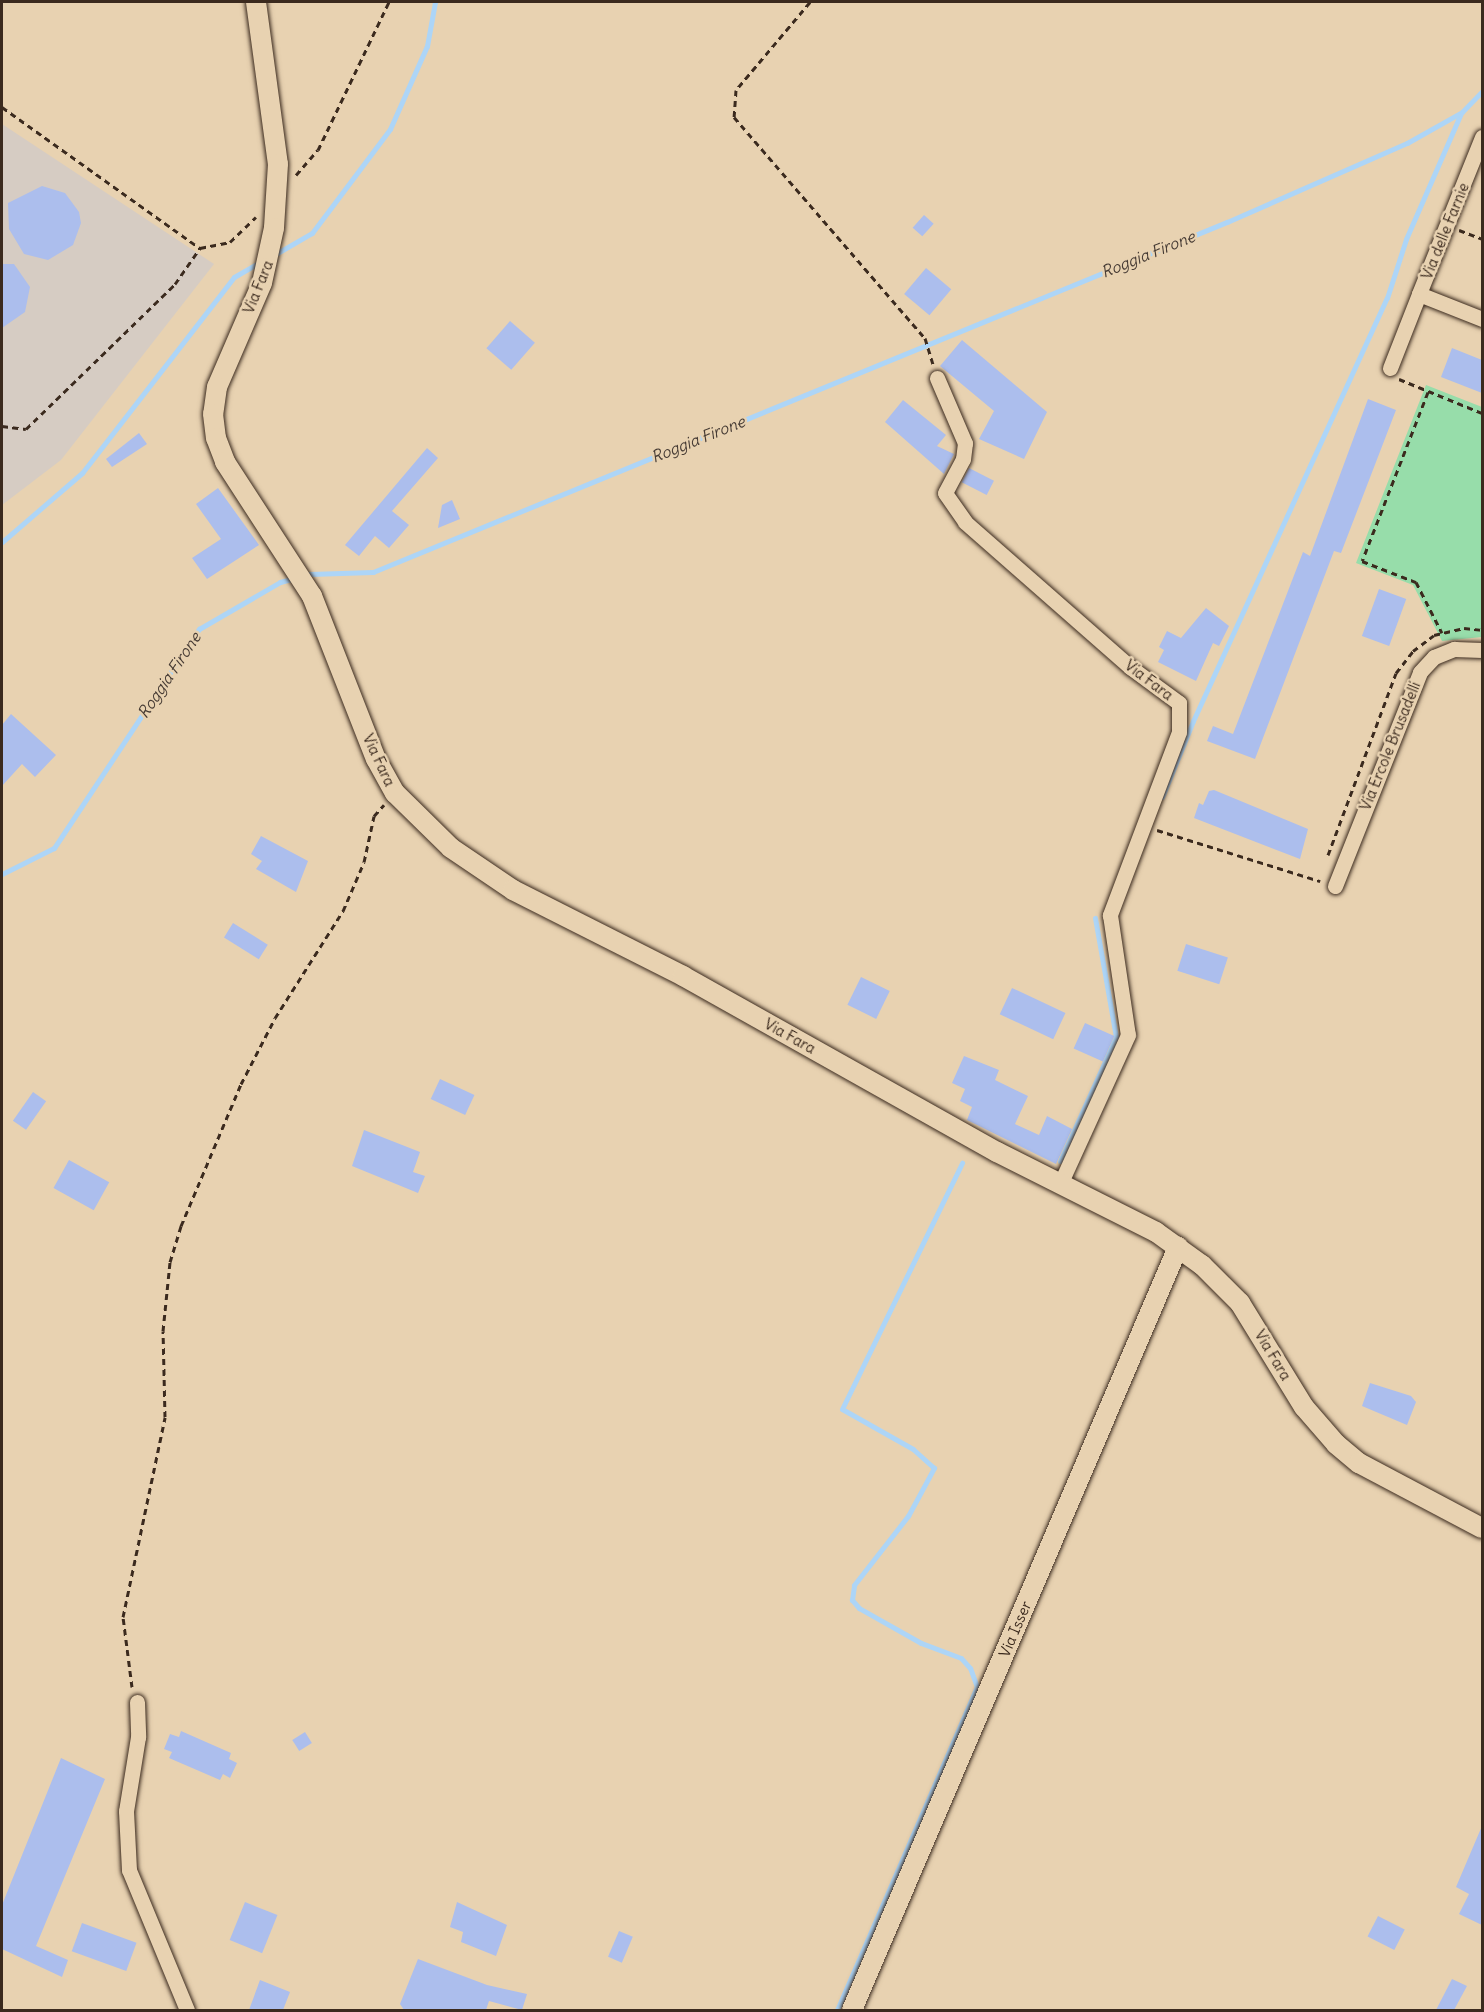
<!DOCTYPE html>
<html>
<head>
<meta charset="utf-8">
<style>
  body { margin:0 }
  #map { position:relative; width:1484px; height:2012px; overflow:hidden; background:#e8d2b1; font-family:Delius,sans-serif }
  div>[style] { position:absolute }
  .built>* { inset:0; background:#d6ccc3 }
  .green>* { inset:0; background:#97ddaa }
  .stream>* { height:5px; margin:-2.5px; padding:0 2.5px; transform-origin:2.5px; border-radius:2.5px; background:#add5f7 }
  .building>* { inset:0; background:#acbeed; transform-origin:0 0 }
  .path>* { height:3px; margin-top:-1.5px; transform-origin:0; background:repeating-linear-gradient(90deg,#3b2a1e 0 6px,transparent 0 10.5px) }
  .roads { filter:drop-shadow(0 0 2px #3b2a1e) drop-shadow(0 0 2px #3b2a1e) }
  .minor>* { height:15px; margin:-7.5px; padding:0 7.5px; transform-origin:7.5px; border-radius:7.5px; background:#e8d2b1 }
  .tertiary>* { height:20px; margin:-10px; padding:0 10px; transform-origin:10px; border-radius:10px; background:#e8d2b1 }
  span { translate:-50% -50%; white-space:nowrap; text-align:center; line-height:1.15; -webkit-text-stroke:5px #e8d2b1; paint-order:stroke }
  .street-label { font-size:15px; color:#3b2a1e }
  .water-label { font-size:16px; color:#463b34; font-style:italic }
  .frame { position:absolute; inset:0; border:3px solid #3b2a1e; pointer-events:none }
</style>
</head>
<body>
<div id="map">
  <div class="built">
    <div style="clip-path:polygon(2px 124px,214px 264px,61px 460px,2px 505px)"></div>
  </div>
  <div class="green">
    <div style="clip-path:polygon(1426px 385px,1482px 407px,1482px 637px,1442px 641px,1413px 585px,1356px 563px)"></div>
  </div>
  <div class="stream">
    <div style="left:274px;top:255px;width:44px;rotate:-30.1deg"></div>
    <div style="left:312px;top:233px;width:130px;rotate:-53.1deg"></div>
    <div style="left:390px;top:129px;width:91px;rotate:-66deg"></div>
    <div style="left:427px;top:46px;width:45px;rotate:-79.7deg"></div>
    <div style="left:2px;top:542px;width:106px;rotate:-40.8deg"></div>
    <div style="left:82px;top:473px;width:248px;rotate:-52.2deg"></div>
    <div style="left:234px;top:277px;width:30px;rotate:-30deg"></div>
    <div style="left:1162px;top:797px;width:82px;rotate:-67.8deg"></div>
    <div style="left:1193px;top:721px;width:465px;rotate:-65.4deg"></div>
    <div style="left:1387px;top:298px;width:62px;rotate:-72.1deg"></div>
    <div style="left:1406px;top:239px;width:137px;rotate:-66.4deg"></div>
    <div style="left:2px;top:874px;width:58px;rotate:-26.6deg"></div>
    <div style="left:54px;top:848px;width:263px;rotate:-56.5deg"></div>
    <div style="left:199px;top:629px;width:94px;rotate:-30.1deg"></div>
    <div style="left:280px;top:582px;width:31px;rotate:-15deg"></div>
    <div style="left:310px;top:574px;width:63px;rotate:-1.8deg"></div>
    <div style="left:373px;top:572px;width:923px;rotate:-22.29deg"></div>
    <div style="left:1227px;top:222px;width:197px;rotate:-23.7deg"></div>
    <div style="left:1407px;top:143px;width:63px;rotate:-29.4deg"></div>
    <div style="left:1462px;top:112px;width:29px;rotate:-46deg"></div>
    <div style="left:1060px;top:1161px;width:136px;rotate:-65.7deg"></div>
    <div style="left:1116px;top:1037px;width:121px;rotate:-100deg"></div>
    <div style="left:837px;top:2010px;width:352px;rotate:-66.6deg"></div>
    <div style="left:977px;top:1687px;width:20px;rotate:-110deg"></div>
    <div style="left:970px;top:1668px;width:13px;rotate:-132deg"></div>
    <div style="left:961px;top:1658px;width:43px;rotate:-159.4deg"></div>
    <div style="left:921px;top:1643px;width:71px;rotate:-150.6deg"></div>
    <div style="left:859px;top:1608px;width:11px;rotate:-131deg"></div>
    <div style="left:852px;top:1600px;width:15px;rotate:-82deg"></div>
    <div style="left:854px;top:1585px;width:88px;rotate:-52deg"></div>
    <div style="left:908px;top:1516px;width:55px;rotate:-61.6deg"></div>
    <div style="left:934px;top:1468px;width:28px;rotate:-138deg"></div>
    <div style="left:913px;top:1449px;width:81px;rotate:-150.6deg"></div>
    <div style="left:842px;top:1409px;width:274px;rotate:-64deg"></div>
  </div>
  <div class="building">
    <div style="clip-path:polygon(42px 186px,65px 193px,79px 212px,81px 223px,73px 245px,48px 260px,24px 254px,9px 229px,8px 203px)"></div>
    <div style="left:924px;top:215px;width:13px;height:17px;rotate:42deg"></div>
    <div style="clip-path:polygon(2px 264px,14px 264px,30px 287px,25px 312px,2px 328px)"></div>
    <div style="left:926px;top:268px;width:33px;height:34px;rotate:40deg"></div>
    <div style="left:510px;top:321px;width:33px;height:36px;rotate:41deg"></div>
    <div style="clip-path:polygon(962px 340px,1047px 412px,1024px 459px,979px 439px,994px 411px,940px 366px)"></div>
    <div style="clip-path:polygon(1452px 348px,1482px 360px,1482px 393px,1441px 377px)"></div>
    <div style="clip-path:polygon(1368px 399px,1396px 410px,1341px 553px,1334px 551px,1255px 759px,1207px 741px,1213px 726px,1233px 734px,1303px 552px,1310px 556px)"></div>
    <div style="clip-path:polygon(903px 400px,946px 435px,937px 446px,954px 454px,944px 474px,885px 422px)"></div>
    <div style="clip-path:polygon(139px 433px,147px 444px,112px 467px,106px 459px)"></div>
    <div style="clip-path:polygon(427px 448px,438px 458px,392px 511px,409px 525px,389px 548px,375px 536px,359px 556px,345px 545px)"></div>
    <div style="left:969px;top:468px;width:28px;height:16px;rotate:27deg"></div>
    <div style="clip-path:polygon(218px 488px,259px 545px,207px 579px,192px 558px,221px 539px,196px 504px)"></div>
    <div style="clip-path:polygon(452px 500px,460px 519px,438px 528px,442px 505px)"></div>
    <div style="left:1379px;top:589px;width:29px;height:50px;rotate:20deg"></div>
    <div style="clip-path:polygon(1206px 608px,1229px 626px,1219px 646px,1213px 643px,1196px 681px,1158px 662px,1164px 650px,1159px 647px,1167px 631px,1181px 638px)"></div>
    <div style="clip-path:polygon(11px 714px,56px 755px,35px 777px,22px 764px,2px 786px,2px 725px)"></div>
    <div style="clip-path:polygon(1214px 790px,1308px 829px,1300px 859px,1194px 818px,1199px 803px,1203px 805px,1209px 791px)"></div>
    <div style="clip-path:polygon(261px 836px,308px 861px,296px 892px,256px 869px,262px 861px,251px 854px)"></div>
    <div style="left:233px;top:923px;width:41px;height:17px;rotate:32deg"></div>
    <div style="left:1186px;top:944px;width:44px;height:28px;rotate:18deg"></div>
    <div style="left:861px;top:977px;width:32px;height:31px;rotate:26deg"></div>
    <div style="left:1012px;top:988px;width:59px;height:29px;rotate:25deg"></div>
    <div style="left:1085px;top:1023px;width:32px;height:28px;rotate:24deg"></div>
    <div style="clip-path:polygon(964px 1056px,999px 1070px,995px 1080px,1028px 1096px,1015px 1124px,1039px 1135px,1047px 1116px,1072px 1129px,1056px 1164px,967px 1120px,972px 1107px,960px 1101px,965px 1089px,952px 1083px)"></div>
    <div style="left:440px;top:1079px;width:38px;height:22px;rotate:25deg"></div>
    <div style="left:33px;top:1092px;width:16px;height:35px;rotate:35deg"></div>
    <div style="clip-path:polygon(364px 1130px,420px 1152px,413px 1172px,425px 1176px,418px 1193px,352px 1166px)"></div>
    <div style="left:69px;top:1160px;width:46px;height:32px;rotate:29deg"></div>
    <div style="clip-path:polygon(1370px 1383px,1411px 1396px,1416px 1402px,1407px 1425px,1362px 1406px)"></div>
    <div style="clip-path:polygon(181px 1731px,231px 1753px,229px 1759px,237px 1763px,230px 1778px,223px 1774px,220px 1780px,169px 1758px,172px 1752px,164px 1749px,170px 1734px,179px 1737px)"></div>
    <div style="left:305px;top:1732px;width:13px;height:15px;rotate:58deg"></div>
    <div style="clip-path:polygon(61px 1758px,105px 1779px,36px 1946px,68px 1960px,62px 1977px,2px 1949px,2px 1905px)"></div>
    <div style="clip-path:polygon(1482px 1826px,1482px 1925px,1459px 1914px,1469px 1894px,1456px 1887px)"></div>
    <div style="left:245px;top:1902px;width:35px;height:41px;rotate:22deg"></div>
    <div style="clip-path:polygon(457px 1902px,507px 1925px,496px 1956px,461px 1942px,463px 1932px,450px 1927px)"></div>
    <div style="left:1378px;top:1916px;width:30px;height:23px;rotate:27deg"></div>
    <div style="left:82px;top:1923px;width:58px;height:30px;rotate:20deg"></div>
    <div style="left:619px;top:1931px;width:15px;height:28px;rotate:23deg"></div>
    <div style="clip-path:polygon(418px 1959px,487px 1985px,527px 1994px,522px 2010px,489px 2001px,486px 2010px,404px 2010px,400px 2004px)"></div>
    <div style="clip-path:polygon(1452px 1979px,1467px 1986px,1454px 2010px,1436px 2010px)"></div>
    <div style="clip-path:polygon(260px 1980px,290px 1992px,283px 2010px,249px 2010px)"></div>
  </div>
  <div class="path">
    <div style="left:810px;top:2px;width:115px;rotate:130.1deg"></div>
    <div style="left:736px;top:90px;width:27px;rotate:94deg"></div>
    <div style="left:734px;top:117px;width:292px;rotate:49.2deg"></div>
    <div style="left:925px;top:338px;width:27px;rotate:73deg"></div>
    <div style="left:2px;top:107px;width:243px;rotate:35.5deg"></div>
    <div style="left:200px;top:248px;width:31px;rotate:-11deg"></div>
    <div style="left:230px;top:242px;width:36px;rotate:-44deg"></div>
    <div style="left:296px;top:175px;width:33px;rotate:-49deg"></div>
    <div style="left:318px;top:150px;width:164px;rotate:-64.4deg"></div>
    <div style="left:1459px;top:230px;width:25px;rotate:21deg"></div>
    <div style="left:1399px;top:379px;width:90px;rotate:22.3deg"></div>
    <div style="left:1428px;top:392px;width:181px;rotate:111.3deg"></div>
    <div style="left:1362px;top:561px;width:58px;rotate:21.3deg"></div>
    <div style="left:1416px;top:582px;width:57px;rotate:63deg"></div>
    <div style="left:2px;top:426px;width:24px;rotate:7deg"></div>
    <div style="left:26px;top:429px;width:208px;rotate:-44.2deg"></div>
    <div style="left:175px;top:284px;width:44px;rotate:-55.2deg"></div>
    <div style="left:1157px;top:830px;width:171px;rotate:17.4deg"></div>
    <div style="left:1328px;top:855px;width:194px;rotate:-69.5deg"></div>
    <div style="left:1396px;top:673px;width:28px;rotate:-52deg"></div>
    <div style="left:1413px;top:651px;width:26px;rotate:-37deg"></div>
    <div style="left:1434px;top:635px;width:31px;rotate:-13deg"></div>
    <div style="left:1464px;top:628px;width:18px;rotate:6deg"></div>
    <div style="left:132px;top:1687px;width:71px;rotate:-97.3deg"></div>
    <div style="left:123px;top:1617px;width:204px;rotate:-78.1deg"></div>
    <div style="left:165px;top:1417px;width:86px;rotate:-91.3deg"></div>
    <div style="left:163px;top:1331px;width:69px;rotate:-84.2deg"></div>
    <div style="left:170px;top:1262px;width:38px;rotate:-73deg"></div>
    <div style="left:181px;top:1226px;width:154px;rotate:-67.1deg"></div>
    <div style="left:241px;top:1084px;width:74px;rotate:-62.7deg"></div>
    <div style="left:275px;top:1018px;width:127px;rotate:-57.6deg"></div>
    <div style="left:343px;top:911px;width:53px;rotate:-66.8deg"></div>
    <div style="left:364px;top:862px;width:47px;rotate:-77.7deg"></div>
    <div style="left:374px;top:816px;width:15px;rotate:-48deg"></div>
  </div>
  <div class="roads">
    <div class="minor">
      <div style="left:1482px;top:137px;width:169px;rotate:111.9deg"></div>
      <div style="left:1419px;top:294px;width:68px;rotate:21.6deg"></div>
      <div style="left:1390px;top:368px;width:79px;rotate:-68.6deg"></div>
      <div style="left:937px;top:378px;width:71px;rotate:66.7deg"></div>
      <div style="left:965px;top:443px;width:16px;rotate:97deg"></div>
      <div style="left:963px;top:459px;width:38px;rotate:118deg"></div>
      <div style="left:945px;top:493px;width:35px;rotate:55deg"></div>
      <div style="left:965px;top:522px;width:220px;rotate:41.3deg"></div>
      <div style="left:1130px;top:667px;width:61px;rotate:36.3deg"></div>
      <div style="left:1179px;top:703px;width:29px;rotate:90deg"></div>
      <div style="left:1179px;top:732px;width:196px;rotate:110.7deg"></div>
      <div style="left:1110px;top:915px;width:121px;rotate:81.5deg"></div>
      <div style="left:1128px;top:1035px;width:164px;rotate:114.5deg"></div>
      <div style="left:1335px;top:886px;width:230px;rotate:-68.3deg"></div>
      <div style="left:1420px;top:672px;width:21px;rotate:-47deg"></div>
      <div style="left:1434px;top:657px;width:22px;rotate:-22deg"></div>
      <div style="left:1454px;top:649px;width:28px;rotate:2deg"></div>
      <div style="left:137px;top:1702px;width:35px;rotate:88deg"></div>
      <div style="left:138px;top:1737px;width:75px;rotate:99.2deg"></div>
      <div style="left:126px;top:1811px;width:59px;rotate:87.1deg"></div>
      <div style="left:129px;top:1870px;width:152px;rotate:67.5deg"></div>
    </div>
    <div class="tertiary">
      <div style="left:256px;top:2px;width:163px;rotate:82.3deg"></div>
      <div style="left:278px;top:164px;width:64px;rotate:93.6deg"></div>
      <div style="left:274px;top:228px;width:56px;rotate:102.3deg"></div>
      <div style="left:262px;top:283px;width:113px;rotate:113.4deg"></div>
      <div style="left:217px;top:387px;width:27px;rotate:98deg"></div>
      <div style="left:213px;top:414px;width:24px;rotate:83deg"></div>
      <div style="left:216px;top:438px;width:26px;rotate:69deg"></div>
      <div style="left:225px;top:462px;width:160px;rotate:57deg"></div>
      <div style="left:312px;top:596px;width:175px;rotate:68.6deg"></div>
      <div style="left:376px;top:759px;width:39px;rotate:61deg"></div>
      <div style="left:395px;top:793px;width:78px;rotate:44.5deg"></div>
      <div style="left:451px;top:848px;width:75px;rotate:34.1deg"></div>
      <div style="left:513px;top:890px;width:191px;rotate:26.8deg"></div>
      <div style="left:683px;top:976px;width:360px;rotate:29.3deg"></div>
      <div style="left:997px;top:1152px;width:178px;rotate:26.7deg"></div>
      <div style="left:1156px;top:1232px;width:57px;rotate:35.7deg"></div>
      <div style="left:1202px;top:1265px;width:54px;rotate:45deg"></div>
      <div style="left:1240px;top:1303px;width:122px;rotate:58.4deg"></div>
      <div style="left:1304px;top:1407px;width:49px;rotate:49.1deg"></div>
      <div style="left:1336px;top:1444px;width:30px;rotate:40deg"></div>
      <div style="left:1359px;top:1463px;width:139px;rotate:27.9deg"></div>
      <div style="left:852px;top:2010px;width:830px;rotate:-66.86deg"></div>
    </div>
  </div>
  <div class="street-label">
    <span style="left:1445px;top:231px;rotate:-68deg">Via delle Farnie</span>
    <span style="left:258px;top:287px;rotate:-68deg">Via Fara</span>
    <span style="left:1149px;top:680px;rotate:37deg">Via Fara</span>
    <span style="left:1390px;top:746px;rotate:-68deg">Via Ercole Brusadelli</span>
    <span style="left:379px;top:760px;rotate:65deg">Via Fara</span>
    <span style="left:790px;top:1036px;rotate:29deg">Via Fara</span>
    <span style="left:1273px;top:1355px;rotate:59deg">Via Fara</span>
    <span style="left:1015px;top:1629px;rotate:-67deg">Via Isser</span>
  </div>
  <div class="water-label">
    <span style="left:1148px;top:254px;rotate:-22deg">Roggia Firone</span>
    <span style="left:698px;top:439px;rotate:-22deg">Roggia Firone</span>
    <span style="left:169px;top:675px;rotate:-56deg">Roggia Firone</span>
  </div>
  <div class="frame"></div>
</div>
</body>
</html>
